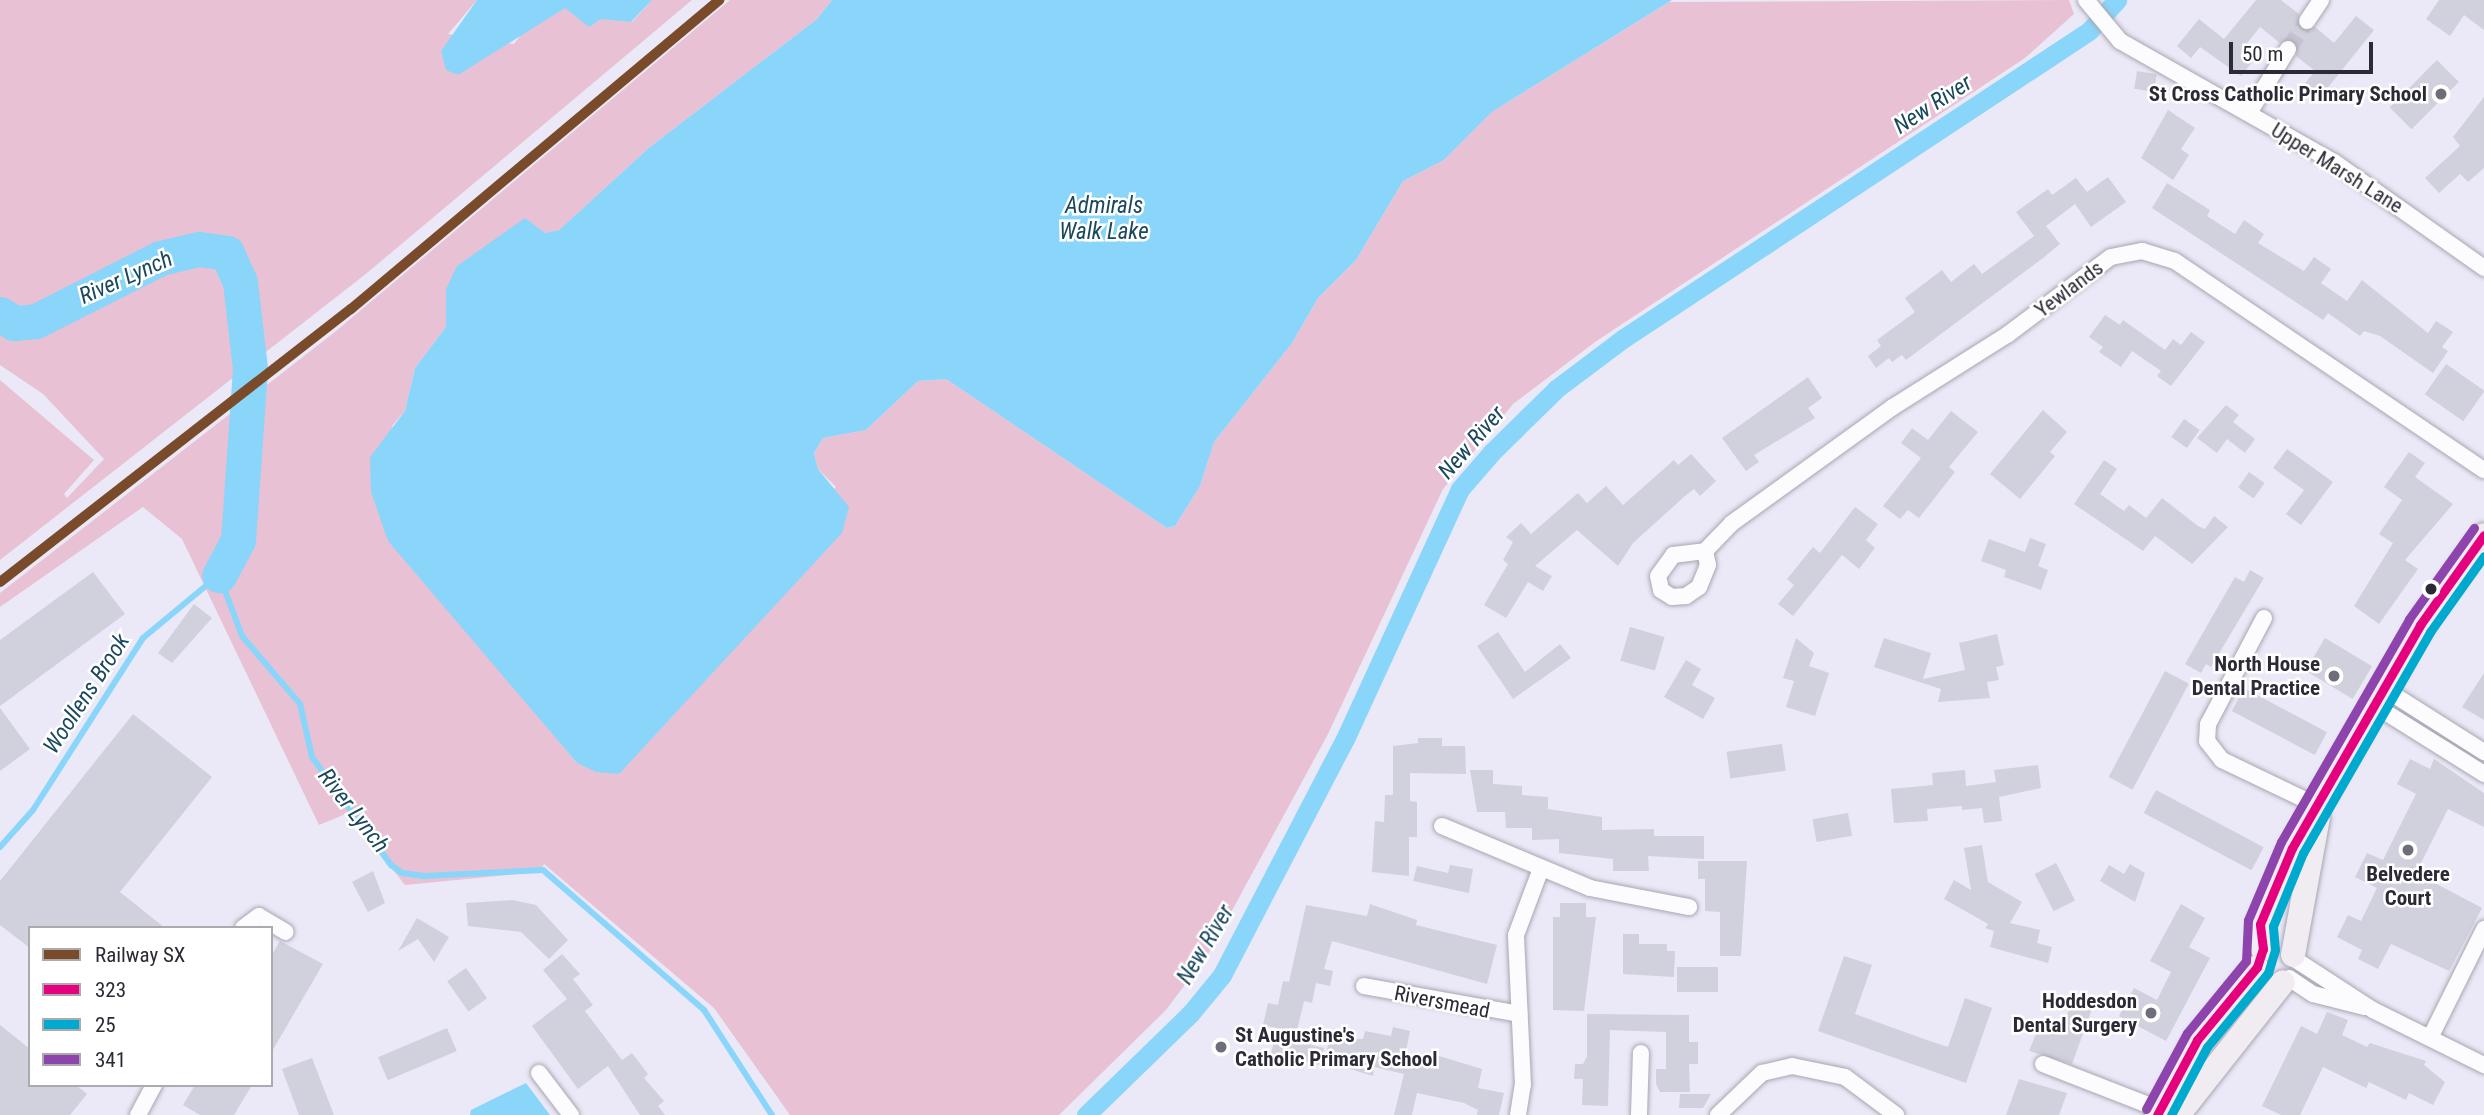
<!DOCTYPE html>
<html>
<head>
<meta charset="utf-8">
<style>
  body { margin:0 }
  #map { position:relative; width:2484px; height:1115px; overflow:hidden; background:#ebe9f7; font-family:"Roboto Condensed",sans-serif }
  div>[style] { position:absolute }
  .green>* { inset:0; background:#e8c1d5 }
  .water>* { inset:0; background:#8ad5fa }
  .stream>* { height:6px; margin:-3px; padding:0 3px; transform-origin:3px; border-radius:3px; background:#8ad5fa }
  .canal>* { height:19px; margin:-9.5px; padding:0 9.5px; transform-origin:9.5px; border-radius:9.5px; background:#8ad5fa }
  .river>* { height:35px; margin:-17.5px; padding:0 17.5px; transform-origin:17.5px; border-radius:17.5px; background:#8ad5fa }
  .building>* { inset:0; background:#d0d1dd; transform-origin:0 0 }
  .minor-tunnel>* { height:16px; margin-top:-8px; transform-origin:0; background:repeating-linear-gradient(90deg,#c5c3d0 0 16px,transparent 0 24px) }
  .roads { filter:drop-shadow(0 0 2px #a8a6b2) drop-shadow(0 0 2px #a8a6b2) }
  .minor>* { height:16px; margin:-8px; padding:0 8px; transform-origin:8px; border-radius:8px; background:#fcfcfe }
  .primary>* { height:24px; margin:-12px; padding:0 12px; transform-origin:12px; border-radius:12px; background:#f0ecf2 }
  .bus-1>* { height:9px; margin:-4.5px; padding:0 4.5px; transform-origin:4.5px; border-radius:4.5px; background:#e5007d }
  .bus-2>* { height:9px; margin:-4.5px; padding:0 4.5px; transform-origin:4.5px; border-radius:4.5px; background:#00a9ce }
  .bus-3>* { height:9px; margin:-4.5px; padding:0 4.5px; transform-origin:4.5px; border-radius:4.5px; background:#8e44ad }
  .rail-1>* { height:10px; margin:-5px; padding:0 5px; transform-origin:5px; border-radius:5px; background:#7a4b2a }
  .dots>* { width:19px; height:19px; translate:-50% -50%; box-sizing:border-box; border:4px solid #fff; border-radius:50% }
  span { translate:-50% -50%; white-space:nowrap; text-align:center; line-height:1.15; -webkit-text-stroke:5px #fff; paint-order:stroke }
  .poi-label { font-size:21px; color:#2c2a36; font-weight:700 }
  .right { translate:-100% -50%; text-align:right }
  .left { translate:0 -50%; text-align:left }
  .street-label { font-size:21px; color:#2c2a36 }
  .water-label { font-size:23px; color:#1a485c; font-style:italic }
  .legend { position:absolute; left:28px; top:926px; width:245px; height:161px; box-sizing:border-box; background:#fff; border:2px solid #abaaaf; margin:0; padding:9px 12px; list-style:none; font-size:21px; color:#2c2a36 }
  .legend li { display:flex; align-items:center; gap:14px; height:35px }
  .legend b { width:35px; border:2px solid #abaaaf }
  .scale { position:absolute; left:2229px; top:42px; width:144px; height:32px; box-sizing:border-box; border:4px solid #2c2a36; border-top:0; padding-left:9px; font-size:21px; line-height:24px; white-space:nowrap; color:#2c2a36; -webkit-text-stroke:5px #fff; paint-order:stroke }
</style>
</head>
<body>
<div id="map">
  <div class="green">
    <div style="clip-path:polygon(0 0,477px 0,448px 34px,514px 44px,523px 32px,565px 7px,632px 22px,652px 0,692px 0,367px 273px,0 560px,0 380px,94px 460px,64px 494px,67px 498px,104px 459px,43px 394px,0 365px)"></div>
    <div style="clip-path:polygon(730px 0,832px 0,817px 19px,650px 147px,559px 230px,545px 233px,446px 289px,446px 327px,415px 368px,405px 411px,392px 426px,495px 665px,577px 763px,836px 487px,818px 469px,814px 453px,823px 438px,866px 430px,918px 381px,946px 379px,1167px 528px,1175px 526px,1200px 486px,1214px 442px,1292px 343px,1318px 298px,1356px 260px,1403px 181px,1444px 160px,1492px 112px,1669px 2px,2069px 0,2074px 14px,2025px 58px,1595px 342px,1513px 404px,1443px 489px,1328px 734px,1210px 951px,1166px 1010px,1059px 1115px,790px 1115px,714px 1008px,544px 864px,539px 872px,405px 885px,348px 813px,319px 825px,182px 539px,143px 507px,0 607px,0 593px,336px 331px)"></div>
  </div>
  <div class="water">
    <div style="clip-path:polygon(477px 0,652px 0,631px 22px,601px 19px,589px 27px,565px 8px,458px 75px,446px 70px,441px 51px)"></div>
    <div style="clip-path:polygon(832px 0,1672px 0,1492px 112px,1444px 160px,1403px 181px,1356px 260px,1318px 298px,1292px 343px,1214px 442px,1200px 486px,1175px 526px,1167px 528px,946px 379px,918px 381px,866px 430px,823px 438px,814px 453px,818px 469px,849px 507px,842px 533px,619px 774px,596px 772px,577px 763px,388px 541px,371px 492px,370px 457px,405px 411px,415px 368px,446px 327px,446px 289px,457px 266px,525px 218px,545px 233px,559px 230px,650px 147px,817px 19px)"></div>
    <div style="clip-path:polygon(526px 1083px,550px 1115px,470px 1115px,471px 1110px)"></div>
  </div>
  <div class="stream">
    <div style="left:0;top:847px;width:50px;rotate:-48.3deg"></div>
    <div style="left:33px;top:810px;width:204px;rotate:-57.4deg"></div>
    <div style="left:143px;top:638px;width:99px;rotate:-39.7deg"></div>
    <div style="left:219px;top:575px;width:65px;rotate:69.3deg"></div>
    <div style="left:242px;top:636px;width:89px;rotate:49.5deg"></div>
    <div style="left:300px;top:704px;width:54px;rotate:77.2deg"></div>
    <div style="left:312px;top:757px;width:134px;rotate:53.8deg"></div>
    <div style="left:391px;top:865px;width:14px;rotate:36deg"></div>
    <div style="left:402px;top:873px;width:22px;rotate:8deg"></div>
    <div style="left:424px;top:876px;width:119px;rotate:-2.9deg"></div>
    <div style="left:543px;top:870px;width:213px;rotate:41deg"></div>
    <div style="left:704px;top:1010px;width:125px;rotate:57.1deg"></div>
  </div>
  <div class="canal">
    <div style="left:1086px;top:1115px;width:145px;rotate:-44.2deg"></div>
    <div style="left:1190px;top:1014px;width:50px;rotate:-50.6deg"></div>
    <div style="left:1222px;top:975px;width:266px;rotate:-62.5deg"></div>
    <div style="left:1345px;top:739px;width:275px;rotate:-65.3deg"></div>
    <div style="left:1460px;top:489px;width:49px;rotate:-49.1deg"></div>
    <div style="left:1492px;top:452px;width:90px;rotate:-44.5deg"></div>
    <div style="left:1556px;top:389px;width:85px;rotate:-36.9deg"></div>
    <div style="left:1624px;top:338px;width:557px;rotate:-33.43deg"></div>
    <div style="left:2089px;top:31px;width:42px;rotate:-47.9deg"></div>
  </div>
  <div class="river">
    <div style="left:0;top:314px;width:17px;rotate:33deg"></div>
    <div style="left:14px;top:323px;width:22px;rotate:-5deg"></div>
    <div style="left:36px;top:321px;width:139px;rotate:-26.9deg"></div>
    <div style="left:160px;top:258px;width:40px;rotate:-13deg"></div>
    <div style="left:199px;top:249px;width:28px;rotate:8deg"></div>
    <div style="left:227px;top:253px;width:32px;rotate:66deg"></div>
    <div style="left:240px;top:282px;width:88px;rotate:83.4deg"></div>
    <div style="left:250px;top:369px;width:171px;rotate:94deg"></div>
    <div style="left:238px;top:540px;width:40px;rotate:118deg"></div>
  </div>
  <div class="building">
    <div style="clip-path:polygon(2256px 0,2281px 0,2299px 14px,2301px 29px,2315px 27px,2334px 43px,2356px 16px,2374px 30px,2318px 100px,2302px 87px,2315px 71px,2296px 56px,2297px 43px,2289px 39px,2280px 43px,2260px 27px,2241px 51px,2253px 61px,2241px 76px,2200px 47px,2191px 58px,2177px 46px,2199px 19px,2224px 39px)"></div>
    <div style="clip-path:polygon(2439px 0,2484px 0,2484px 30px,2464px 15px,2450px 36px,2426px 19px)"></div>
    <div style="left:2437px;top:60px;width:31px;height:67px;rotate:45deg"></div>
    <div style="left:2137px;top:71px;width:20px;height:18px;rotate:9deg"></div>
    <div style="clip-path:polygon(2484px 97px,2484px 168px,2468px 182px,2460px 174px,2439px 193px,2425px 178px,2460px 146px,2453px 137px)"></div>
    <div style="clip-path:polygon(2168px 110px,2195px 128px,2181px 149px,2189px 155px,2173px 180px,2141px 158px)"></div>
    <div style="clip-path:polygon(2108px 177px,2126px 202px,2091px 227px,2075px 204px,2046px 226px,2060px 244px,2043px 258px,1906px 360px,1902px 355px,1892px 362px,1889px 358px,1876px 368px,1868px 356px,1881px 346px,1877px 340px,1915px 312px,1905px 298px,1942px 270px,1951px 282px,1974px 264px,1982px 274px,2034px 236px,2016px 212px,2048px 189px,2052px 195px,2076px 178px,2087px 192px)"></div>
    <div style="clip-path:polygon(2167px 183px,2210px 210px,2207px 216px,2235px 234px,2244px 220px,2264px 234px,2258px 243px,2304px 271px,2314px 257px,2331px 269px,2321px 283px,2347px 301px,2362px 280px,2428px 333px,2436px 321px,2453px 332px,2442px 347px,2448px 351px,2433px 373px,2380px 336px,2364px 331px,2360px 336px,2328px 313px,2323px 320px,2152px 208px)"></div>
    <div style="clip-path:polygon(2105px 315px,2120px 325px,2123px 320px,2165px 350px,2173px 339px,2181px 345px,2191px 332px,2205px 342px,2171px 386px,2157px 376px,2161px 371px,2132px 351px,2121px 367px,2099px 352px,2103px 347px,2089px 337px)"></div>
    <div style="left:2446px;top:364px;width:47px;height:37px;rotate:35deg"></div>
    <div style="clip-path:polygon(1808px 377px,1822px 398px,1808px 408px,1815px 418px,1754px 455px,1759px 462px,1746px 471px,1722px 438px)"></div>
    <div style="clip-path:polygon(2226px 405px,2239px 415px,2233px 422px,2255px 439px,2245px 453px,2227px 439px,2217px 453px,2197px 438px)"></div>
    <div style="clip-path:polygon(2043px 410px,2067px 432px,2050px 452px,2055px 456px,2020px 499px,1990px 474px)"></div>
    <div style="clip-path:polygon(1951px 411px,1978px 432px,1949px 467px,1955px 472px,1919px 518px,1908px 510px,1900px 519px,1883px 506px,1921px 458px,1901px 443px,1912px 428px,1928px 440px)"></div>
    <div style="left:2184px;top:419px;width:19px;height:22px;rotate:35deg"></div>
    <div style="clip-path:polygon(2287px 449px,2333px 482px,2301px 525px,2286px 514px,2304px 490px,2273px 468px)"></div>
    <div style="clip-path:polygon(2409px 452px,2425px 463px,2415px 477px,2453px 504px,2405px 560px,2418px 569px,2379px 624px,2354px 606px,2393px 543px,2379px 534px,2402px 500px,2384px 487px)"></div>
    <div style="clip-path:polygon(1691px 454px,1716px 481px,1700px 496px,1694px 489px,1685px 496px,1633px 543px,1618px 566px,1577px 530px,1535px 566px,1552px 576px,1543px 591px,1528px 582px,1506px 618px,1484px 605px,1508px 564px,1503px 560px,1513px 542px,1506px 537px,1521px 523px,1531px 534px,1578px 493px,1587px 503px,1606px 486px,1623px 505px,1674px 460px,1678px 465px)"></div>
    <div style="clip-path:polygon(2104px 460px,2117px 469px,2100px 494px,2124px 511px,2129px 505px,2146px 518px,2162px 498px,2198px 526px,2205px 529px,2214px 516px,2228px 527px,2192px 564px,2155px 536px,2143px 551px,2074px 504px)"></div>
    <div style="left:2249px;top:472px;width:19px;height:19px;rotate:35deg"></div>
    <div style="clip-path:polygon(1855px 507px,1878px 524px,1866px 540px,1875px 548px,1859px 569px,1842px 555px,1793px 616px,1778px 604px,1794px 585px,1787px 579px,1813px 547px,1820px 553px)"></div>
    <div style="clip-path:polygon(2030px 538px,2046px 544px,2038px 566px,2048px 570px,2041px 590px,2004px 577px,2006px 570px,1981px 561px,1989px 539px,2025px 552px)"></div>
    <div style="clip-path:polygon(2250px 570px,2264px 578px,2211px 667px,2206px 664px,2201px 673px,2185px 664px,2235px 577px,2244px 582px)"></div>
    <div style="clip-path:polygon(93px 572px,125px 614px,0 706px,0 640px)"></div>
    <div style="clip-path:polygon(194px 604px,212px 618px,172px 663px,158px 653px)"></div>
    <div style="left:1630px;top:627px;width:36px;height:35px;rotate:16deg"></div>
    <div style="clip-path:polygon(1498px 632px,1525px 672px,1560px 644px,1571px 658px,1513px 699px,1477px 646px)"></div>
    <div style="clip-path:polygon(1997px 634px,2004px 665px,1996px 667px,1999px 680px,1987px 682px,1990px 698px,1938px 702px,1941px 689px,1874px 667px,1884px 638px,1931px 653px,1923px 679px,1965px 670px,1959px 643px)"></div>
    <div style="clip-path:polygon(1796px 638px,1814px 653px,1809px 666px,1829px 673px,1815px 716px,1786px 707px,1794px 681px,1783px 678px)"></div>
    <div style="left:2325px;top:638px;width:55px;height:38px;rotate:31deg"></div>
    <div style="clip-path:polygon(1686px 660px,1701px 669px,1692px 685px,1715px 698px,1703px 719px,1664px 697px)"></div>
    <div style="left:2165px;top:671px;width:27px;height:120px;rotate:28deg"></div>
    <div style="clip-path:polygon(2484px 673px,2484px 720px,2462px 707px)"></div>
    <div style="left:2244px;top:688px;width:94px;height:26px;rotate:28deg"></div>
    <div style="clip-path:polygon(0 708px,30px 749px,0 771px)"></div>
    <div style="clip-path:polygon(133px 714px,212px 777px,120px 892px,165px 928px,30px 928px,30px 948px,0 925px,0 881px)"></div>
    <div style="clip-path:polygon(1418px 738px,1442px 738px,1442px 746px,1465px 746px,1466px 774px,1410px 773px,1410px 801px,1417px 802px,1417px 837px,1409px 837px,1409px 876px,1372px 872px,1375px 821px,1384px 822px,1385px 795px,1393px 795px,1393px 746px,1418px 743px)"></div>
    <div style="left:1782px;top:744px;width:27px;height:56px;rotate:82deg"></div>
    <div style="clip-path:polygon(2410px 759px,2430px 769px,2434px 759px,2484px 793px,2484px 827px,2448px 809px,2416px 873px,2482px 908px,2449px 971px,2391px 944px,2378px 969px,2358px 959px,2362px 950px,2337px 937px,2348px 915px,2361px 921px,2377px 888px,2355px 877px,2367px 853px,2383px 860px,2416px 794px,2397px 784px)"></div>
    <div style="clip-path:polygon(2038px 765px,2041px 788px,1999px 797px,2002px 821px,1984px 823px,1982px 808px,1962px 810px,1962px 806px,1927px 809px,1928px 821px,1894px 823px,1891px 789px,1933px 785px,1932px 773px,1965px 770px,1966px 786px,1996px 782px,1994px 770px)"></div>
    <div style="clip-path:polygon(1470px 770px,1493px 770px,1493px 784px,1522px 786px,1522px 795px,1548px 797px,1548px 809px,1602px 817px,1602px 830px,1654px 829px,1654px 836px,1704px 836px,1704px 859px,1648px 856px,1649px 871px,1613px 871px,1613px 859px,1559px 853px,1559px 839px,1532px 840px,1532px 828px,1506px 828px,1505px 812px,1477px 812px)"></div>
    <div style="left:2156px;top:790px;width:122px;height:26px;rotate:28deg"></div>
    <div style="left:1848px;top:813px;width:23px;height:36px;rotate:80deg"></div>
    <div style="clip-path:polygon(1982px 845px,1988px 882px,2022px 902px,2010px 923px,2040px 930px,2037px 943px,2052px 947px,2048px 963px,1990px 947px,1994px 931px,1985px 928px,1988px 924px,1944px 899px,1954px 880px,1971px 890px,1964px 848px)"></div>
    <div style="clip-path:polygon(1698px 861px,1747px 861px,1741px 956px,1720px 956px,1720px 912px,1705px 911px,1705px 879px,1698px 879px)"></div>
    <div style="left:2056px;top:863px;width:42px;height:24px;rotate:63deg"></div>
    <div style="clip-path:polygon(2130px 864px,2145px 873px,2135px 902px,2100px 881px,2109px 865px,2124px 874px)"></div>
    <div style="clip-path:polygon(1450px 865px,1473px 869px,1469px 893px,1413px 881px,1417px 866px,1448px 873px)"></div>
    <div style="clip-path:polygon(373px 871px,385px 903px,368px 912px,352px 882px)"></div>
    <div style="clip-path:polygon(512px 900px,536px 905px,568px 940px,549px 959px,521px 932px,468px 926px,466px 903px)"></div>
    <div style="clip-path:polygon(1560px 903px,1586px 903px,1586px 917px,1596px 917px,1584px 1011px,1553px 1010px,1553px 917px,1560px 917px)"></div>
    <div style="clip-path:polygon(1370px 904px,1417px 920px,1416px 925px,1497px 945px,1487px 984px,1332px 941px,1324px 969px,1333px 971px,1330px 986px,1316px 983px,1312px 1003px,1304px 1001px,1296px 1035px,1299px 1042px,1324px 1048px,1320px 1065px,1271px 1054px,1277px 1028px,1263px 1025px,1268px 1003px,1278px 1005px,1283px 981px,1289px 982px,1306px 905px,1367px 916px)"></div>
    <div style="clip-path:polygon(2181px 904px,2205px 918px,2189px 947px,2210px 958px,2166px 1041px,2119px 1016px,2134px 988px,2157px 1000px,2171px 972px,2150px 961px)"></div>
    <div style="clip-path:polygon(417px 918px,449px 937px,434px 962px,418px 939px,398px 951px)"></div>
    <div style="clip-path:polygon(1623px 934px,1639px 934px,1639px 944px,1667px 944px,1667px 951px,1675px 951px,1674px 977px,1623px 974px)"></div>
    <div style="clip-path:polygon(280px 941px,323px 964px,271px 1053px,271px 956px)"></div>
    <div style="clip-path:polygon(562px 954px,580px 974px,573px 979px,593px 1005px,585px 1011px,622px 1060px,632px 1053px,648px 1074px,644px 1078px,664px 1101px,658px 1106px,665px 1115px,640px 1115px,608px 1066px,578px 1089px,532px 1026px,567px 999px,543px 970px)"></div>
    <div style="clip-path:polygon(1844px 956px,1872px 965px,1855px 1014px,1924px 1039px,1948px 1047px,1965px 998px,1992px 1008px,1966px 1083px,1818px 1031px)"></div>
    <div style="left:1677px;top:967px;width:41px;height:25px"></div>
    <div style="left:466px;top:968px;width:37px;height:23px;rotate:55deg"></div>
    <div style="clip-path:polygon(2072px 1002px,2092px 1009px,2072px 1064px,2029px 1051px,2039px 1026px,2059px 1034px)"></div>
    <div style="clip-path:polygon(2327px 1012px,2348px 1020px,2342px 1035px,2367px 1047px,2370px 1043px,2426px 1061px,2424px 1065px,2445px 1082px,2433px 1105px,2409px 1093px,2406px 1100px,2369px 1082px,2366px 1088px,2323px 1067px,2300px 1115px,2281px 1115px,2262px 1106px,2301px 1026px,2317px 1034px)"></div>
    <div style="clip-path:polygon(1587px 1014px,1689px 1015px,1689px 1042px,1698px 1042px,1698px 1064px,1689px 1064px,1690px 1092px,1660px 1092px,1656px 1084px,1656px 1069px,1666px 1069px,1666px 1032px,1610px 1030px,1608px 1106px,1582px 1105px,1583px 1079px,1574px 1079px,1575px 1064px,1583px 1064px,1587px 1056px)"></div>
    <div style="clip-path:polygon(0 1025px,30px 1049px,30px 1085px,76px 1085px,87px 1094px,70px 1115px,0 1115px)"></div>
    <div style="clip-path:polygon(1393px 1027px,1410px 1031px,1405px 1056px,1434px 1063px,1436px 1055px,1482px 1069px,1478px 1088px,1504px 1093px,1499px 1115px,1477px 1115px,1478px 1110px,1464px 1103px,1417px 1093px,1412px 1115px,1394px 1115px,1404px 1074px,1374px 1067px,1373px 1076px,1324px 1061px,1330px 1037px,1363px 1039px,1365px 1031px,1391px 1036px)"></div>
    <div style="left:447px;top:1028px;width:25px;height:75px;rotate:67deg"></div>
    <div style="clip-path:polygon(312px 1058px,334px 1115px,299px 1115px,282px 1069px)"></div>
    <div style="clip-path:polygon(2019px 1079px,2067px 1093px,2059px 1115px,2006px 1115px)"></div>
    <div style="clip-path:polygon(195px 1085px,252px 1085px,234px 1115px,200px 1115px,183px 1105px)"></div>
    <div style="clip-path:polygon(1680px 1094px,1711px 1094px,1703px 1108px,1679px 1108px)"></div>
  </div>
  <div class="minor-tunnel">
    <div style="left:2288px;top:49px;width:34px;rotate:-56deg"></div>
  </div>
  <div class="roads">
    <div class="minor">
      <div style="left:2086px;top:0;width:53px;rotate:50.3deg"></div>
      <div style="left:2120px;top:41px;width:246px;rotate:29.5deg"></div>
      <div style="left:2334px;top:162px;width:184px;rotate:35.2deg"></div>
      <div style="left:2307px;top:21px;width:25px;rotate:-56deg"></div>
      <div style="left:2249px;top:113px;width:75px;rotate:-58.6deg"></div>
      <div style="left:1705px;top:551px;width:14px;rotate:78deg"></div>
      <div style="left:1708px;top:565px;width:24px;rotate:112deg"></div>
      <div style="left:1699px;top:587px;width:16px;rotate:145deg"></div>
      <div style="left:1686px;top:596px;width:14px;rotate:176deg"></div>
      <div style="left:1672px;top:597px;width:13px;rotate:-148deg"></div>
      <div style="left:1661px;top:590px;width:14px;rotate:-102deg"></div>
      <div style="left:1658px;top:576px;width:26px;rotate:-54deg"></div>
      <div style="left:1673px;top:555px;width:32px;rotate:-7deg"></div>
      <div style="left:1705px;top:551px;width:39px;rotate:-46deg"></div>
      <div style="left:1732px;top:523px;width:198px;rotate:-35.8deg"></div>
      <div style="left:1893px;top:407px;width:135px;rotate:-32.3deg"></div>
      <div style="left:2007px;top:335px;width:130px;rotate:-36.9deg"></div>
      <div style="left:2111px;top:257px;width:32px;rotate:-11deg"></div>
      <div style="left:2142px;top:251px;width:34px;rotate:17deg"></div>
      <div style="left:2175px;top:261px;width:373px;rotate:34.1deg"></div>
      <div style="left:2264px;top:618px;width:120px;rotate:117.8deg"></div>
      <div style="left:2208px;top:724px;width:17px;rotate:93deg"></div>
      <div style="left:2207px;top:741px;width:24px;rotate:52deg"></div>
      <div style="left:2222px;top:760px;width:109px;rotate:25.6deg"></div>
      <div style="left:2383px;top:688px;width:120px;rotate:32.4deg"></div>
      <div style="left:2374px;top:705px;width:130px;rotate:32.1deg"></div>
      <div style="left:1442px;top:826px;width:160px;rotate:22.7deg"></div>
      <div style="left:1590px;top:888px;width:101px;rotate:10.9deg"></div>
      <div style="left:243px;top:928px;width:20px;rotate:-37deg"></div>
      <div style="left:259px;top:916px;width:31px;rotate:31deg"></div>
      <div style="left:2296px;top:960px;width:92px;rotate:33deg"></div>
      <div style="left:2373px;top:1010px;width:124px;rotate:26.4deg"></div>
      <div style="left:2289px;top:978px;width:29px;rotate:34deg"></div>
      <div style="left:2313px;top:994px;width:53px;rotate:14.3deg"></div>
      <div style="left:1364px;top:986px;width:158px;rotate:10.2deg"></div>
      <div style="left:2430px;top:1038px;width:122px;rotate:-63.6deg"></div>
      <div style="left:2043px;top:1064px;width:135px;rotate:21.3deg"></div>
      <div style="left:539px;top:1073px;width:53px;rotate:52.7deg"></div>
      <div style="left:138px;top:1115px;width:34px;rotate:-62deg"></div>
      <div style="left:1518px;top:1115px;width:30px;rotate:-81deg"></div>
      <div style="left:1523px;top:1085px;width:150px;rotate:-92.7deg"></div>
      <div style="left:1516px;top:935px;width:68px;rotate:-69.4deg"></div>
      <div style="left:1639px;top:1115px;width:62px;rotate:-88.2deg"></div>
      <div style="left:1718px;top:1115px;width:61px;rotate:-43.7deg"></div>
      <div style="left:1762px;top:1073px;width:31px;rotate:-13deg"></div>
      <div style="left:1792px;top:1066px;width:54px;rotate:11.7deg"></div>
      <div style="left:1845px;top:1077px;width:64px;rotate:36.7deg"></div>
    </div>
    <div class="primary">
      <div style="left:2263px;top:949px;width:25px;rotate:-97deg"></div>
      <div style="left:2260px;top:924px;width:82px;rotate:-67.2deg"></div>
      <div style="left:2292px;top:848px;width:257px;rotate:-60.1deg"></div>
      <div style="left:2420px;top:625px;width:110px;rotate:-54.6deg"></div>
      <div style="left:2293px;top:955px;width:139px;rotate:-79.7deg"></div>
      <div style="left:2157px;top:1115px;width:85px;rotate:-61.9deg"></div>
      <div style="left:2197px;top:1040px;width:94px;rotate:-50.6deg"></div>
      <div style="left:2178px;top:1115px;width:169px;rotate:-51.7deg"></div>
    </div>
  </div>
  <div class="bus-1">
    <div style="left:2157px;top:1115px;width:85px;rotate:-61.9deg"></div>
    <div style="left:2197px;top:1040px;width:94px;rotate:-50.6deg"></div>
    <div style="left:2257px;top:967px;width:19px;rotate:-72deg"></div>
    <div style="left:2263px;top:949px;width:25px;rotate:-97deg"></div>
    <div style="left:2260px;top:924px;width:82px;rotate:-67.2deg"></div>
    <div style="left:2292px;top:848px;width:257px;rotate:-60.1deg"></div>
    <div style="left:2420px;top:625px;width:110px;rotate:-54.6deg"></div>
  </div>
  <div class="bus-2">
    <div style="left:2171px;top:1115px;width:77px;rotate:-62.1deg"></div>
    <div style="left:2207px;top:1047px;width:96px;rotate:-50.5deg"></div>
    <div style="left:2268px;top:973px;width:24px;rotate:-73deg"></div>
    <div style="left:2275px;top:950px;width:24px;rotate:-95deg"></div>
    <div style="left:2273px;top:926px;width:79px;rotate:-67.7deg"></div>
    <div style="left:2303px;top:853px;width:255px;rotate:-60.1deg"></div>
    <div style="left:2430px;top:632px;width:93px;rotate:-54.6deg"></div>
  </div>
  <div class="bus-3">
    <div style="left:2146px;top:1109px;width:86px;rotate:-61.7deg"></div>
    <div style="left:2187px;top:1033px;width:93px;rotate:-50.7deg"></div>
    <div style="left:2246px;top:961px;width:41px;rotate:-87.2deg"></div>
    <div style="left:2248px;top:920px;width:85px;rotate:-67.1deg"></div>
    <div style="left:2281px;top:842px;width:257px;rotate:-60.1deg"></div>
    <div style="left:2409px;top:619px;width:112px;rotate:-54.5deg"></div>
  </div>
  <div class="rail-1">
    <div style="left:0;top:582px;width:445px;rotate:-37.9deg"></div>
    <div style="left:351px;top:309px;width:481px;rotate:-40deg"></div>
  </div>
  <div class="dots">
    <div style="left:2441px;top:94px;background:#6f6d7a"></div>
    <div style="left:2431px;top:589px;background:#2c2a36"></div>
    <div style="left:2334px;top:676px;background:#6f6d7a"></div>
    <div style="left:2408px;top:850px;background:#6f6d7a"></div>
    <div style="left:2151px;top:1013px;background:#6f6d7a"></div>
    <div style="left:1221px;top:1047px;background:#6f6d7a"></div>
  </div>
  <div class="poi-label">
    <span class="right" style="left:2427px;top:94px">St Cross Catholic Primary School</span>
    <span class="right" style="left:2320px;top:676px">North House<br>Dental Practice</span>
    <span style="left:2408px;top:886px">Belvedere<br>Court</span>
    <span class="right" style="left:2137px;top:1013px">Hoddesdon<br>Dental Surgery</span>
    <span class="left" style="left:1235px;top:1047px">St Augustine's<br>Catholic Primary School</span>
  </div>
  <div class="street-label">
    <span style="left:2337px;top:168px;rotate:32deg">Upper Marsh Lane</span>
    <span style="left:2069px;top:289px;rotate:-37deg">Yewlands</span>
    <span style="left:1442px;top:1002px;rotate:11deg">Riversmead</span>
  </div>
  <div class="water-label">
    <span style="left:1933px;top:105px;rotate:-33deg">New River</span>
    <span style="left:1104px;top:219px">Admirals<br>Walk Lake</span>
    <span style="left:126px;top:278px;rotate:-24deg">River Lynch</span>
    <span style="left:1472px;top:443px;rotate:-49deg">New River</span>
    <span style="left:87px;top:694px;rotate:-57deg">Woollens Brook</span>
    <span style="left:353px;top:811px;rotate:52deg">River Lynch</span>
    <span style="left:1206px;top:945px;rotate:-59deg">New River</span>
  </div>
  <ul class="legend">
  <li><b style="height:9px;background:#7a4b2a"></b>Railway SX</li>
  <li><b style="height:9px;background:#e5007d"></b>323</li>
  <li><b style="height:9px;background:#00a9ce"></b>25</li>
  <li><b style="height:9px;background:#8e44ad"></b>341</li>
  </ul>
  <div class="scale">50 m</div>
</div>
</body>
</html>
